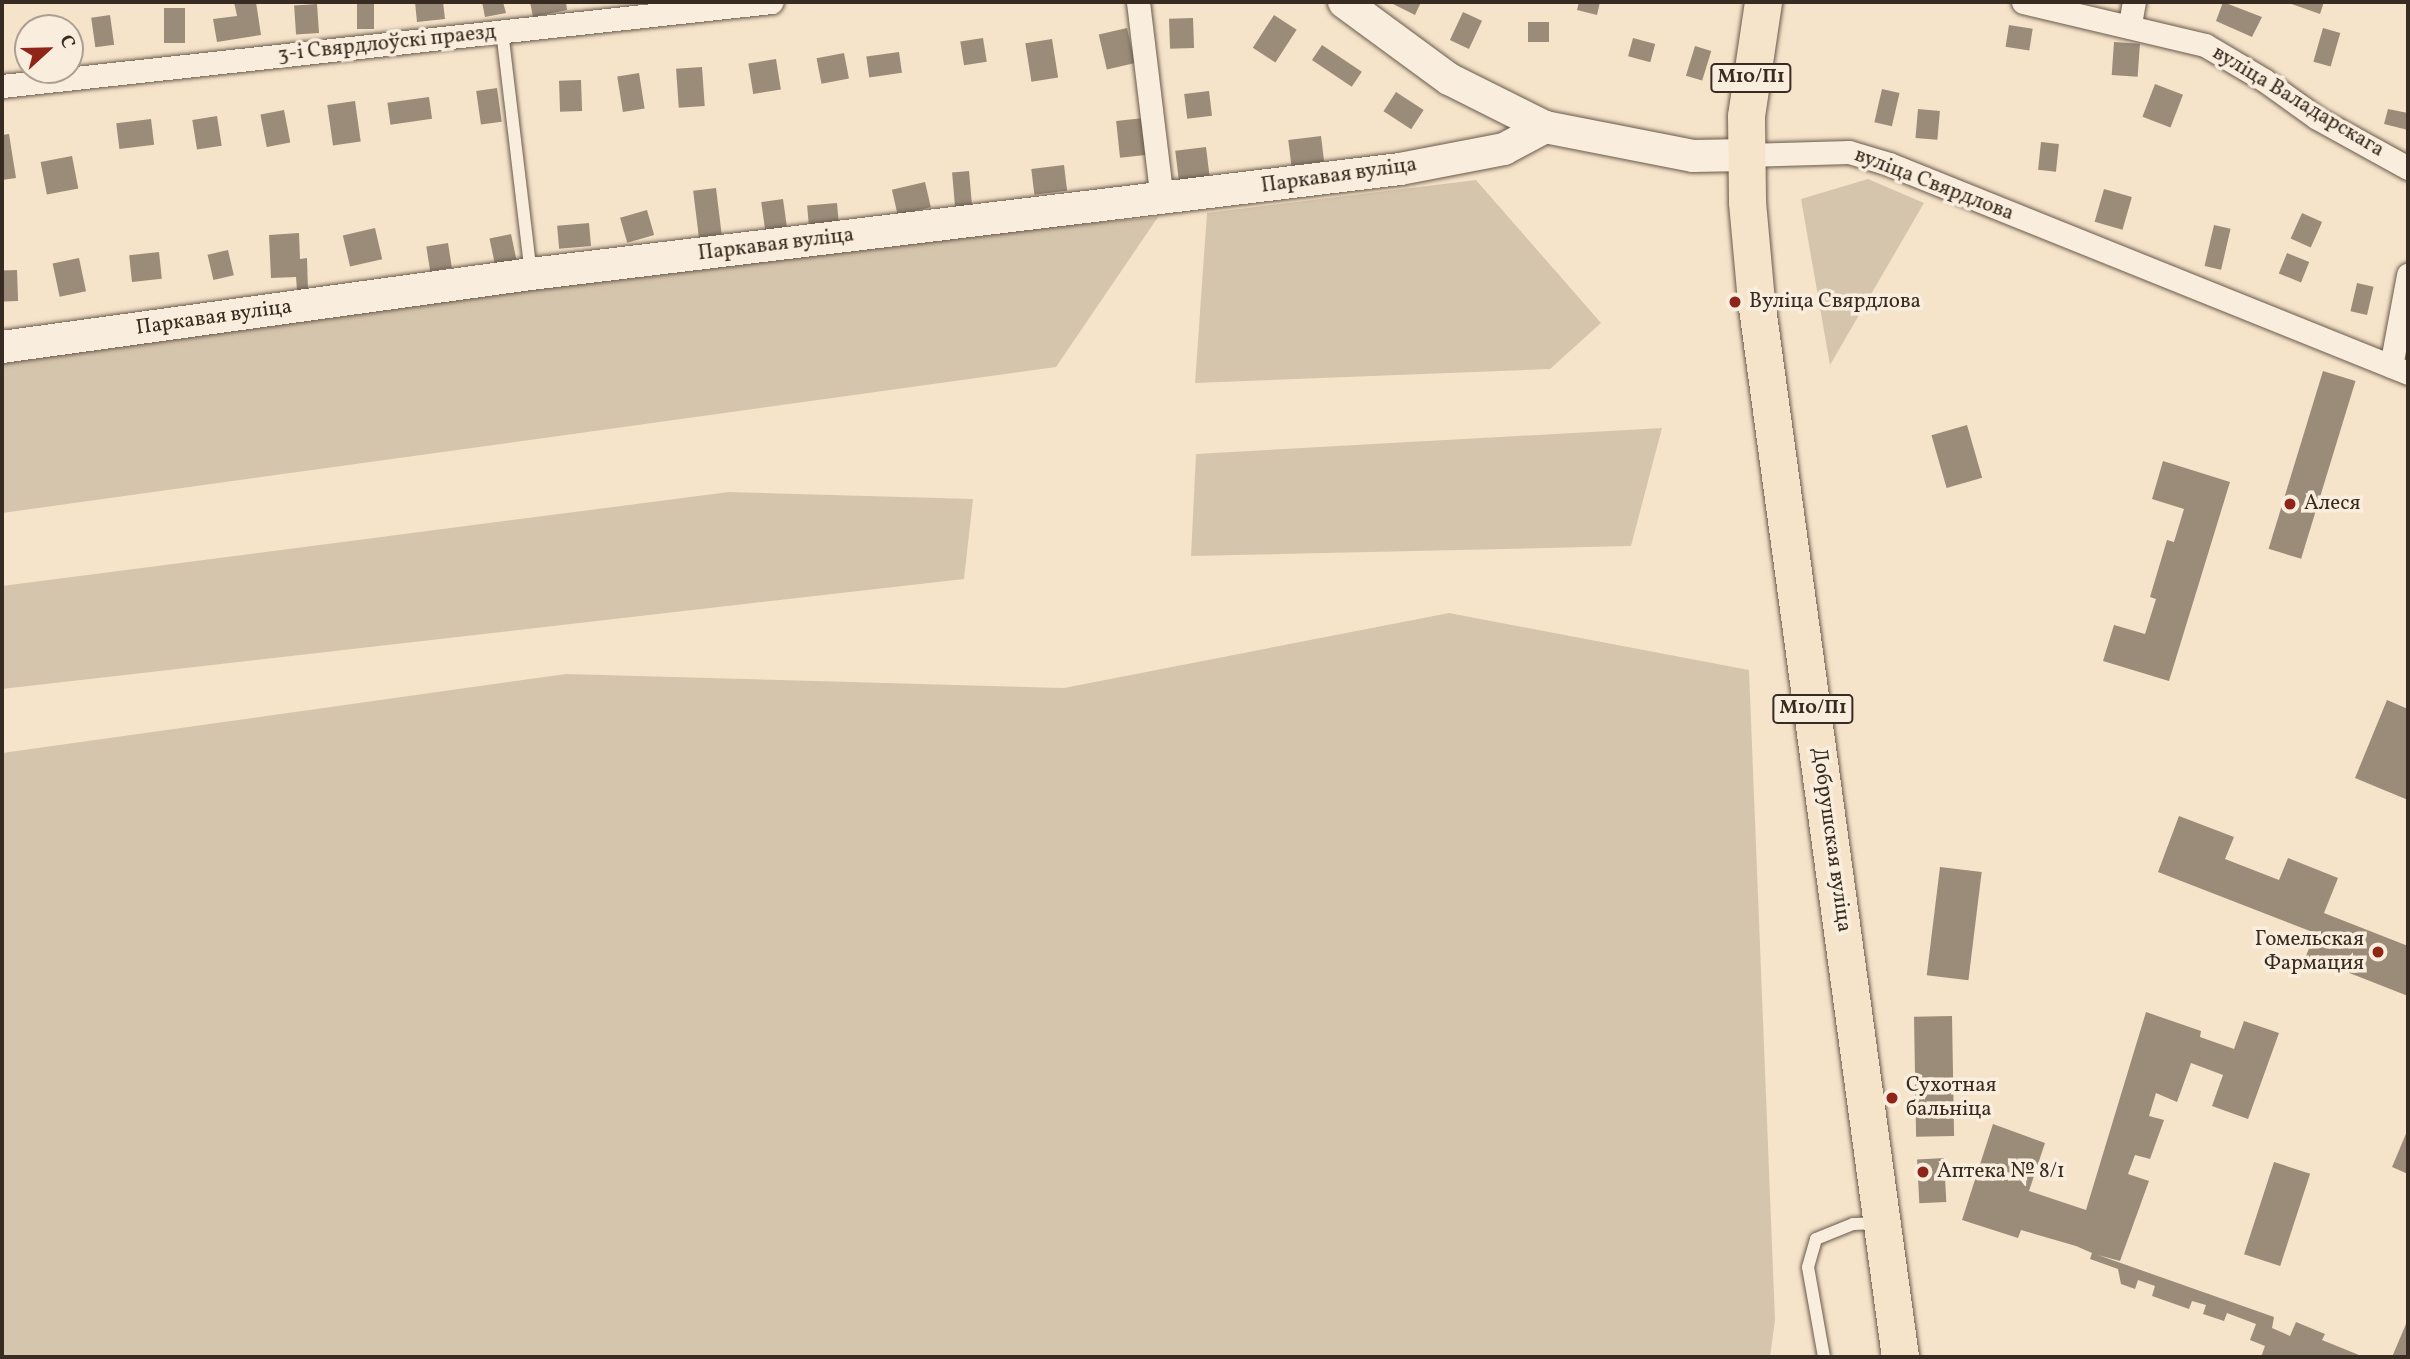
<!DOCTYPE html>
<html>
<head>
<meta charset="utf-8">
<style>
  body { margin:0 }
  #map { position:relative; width:2410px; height:1359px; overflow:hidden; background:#f6e4ca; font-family:Vollkorn,serif }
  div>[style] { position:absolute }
  .green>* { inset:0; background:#d6c5ad }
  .building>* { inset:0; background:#9b8b79; transform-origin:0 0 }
  .roads { filter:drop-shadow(0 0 2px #68594b) drop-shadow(0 0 2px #68594b) }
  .lane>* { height:12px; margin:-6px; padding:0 6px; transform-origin:6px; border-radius:6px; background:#f9eddd }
  .street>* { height:23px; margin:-11.5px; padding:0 11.5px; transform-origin:11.5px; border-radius:11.5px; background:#f9eddd }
  .secondary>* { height:32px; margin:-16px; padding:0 16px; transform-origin:16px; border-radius:16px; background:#f9eddd }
  .primary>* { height:37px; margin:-18.5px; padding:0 18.5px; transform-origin:18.5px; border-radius:18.5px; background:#f6e4ca }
  .dots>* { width:19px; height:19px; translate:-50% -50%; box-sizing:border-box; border:4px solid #f9eddd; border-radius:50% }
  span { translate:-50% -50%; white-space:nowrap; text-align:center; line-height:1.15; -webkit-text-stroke:7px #f9eddd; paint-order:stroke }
  .shield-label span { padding:2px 5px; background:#f9eddd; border:2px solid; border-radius:5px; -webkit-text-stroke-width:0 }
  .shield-label { font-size:19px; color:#382b21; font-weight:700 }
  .street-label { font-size:21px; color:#382b21 }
  .poi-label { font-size:21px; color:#382b21 }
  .left { translate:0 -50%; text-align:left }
  .right { translate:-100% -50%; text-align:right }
  .frame { position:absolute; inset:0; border:4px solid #382b21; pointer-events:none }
  .north { position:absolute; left:14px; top:14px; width:70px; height:70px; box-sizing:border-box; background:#f9eddd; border:2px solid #ac9f92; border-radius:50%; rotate:68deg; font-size:19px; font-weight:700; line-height:28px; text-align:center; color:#382b21 }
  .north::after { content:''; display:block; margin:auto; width:24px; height:32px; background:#8f2418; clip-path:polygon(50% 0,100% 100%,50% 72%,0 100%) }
</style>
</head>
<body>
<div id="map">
  <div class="green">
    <div style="clip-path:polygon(1868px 179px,1924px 203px,1830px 365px,1801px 199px)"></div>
    <div style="clip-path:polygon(1476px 180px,1601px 323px,1550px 369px,1195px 383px,1207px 213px)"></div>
    <div style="clip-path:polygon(1158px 217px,1056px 367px,2px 513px,2px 358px,847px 246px)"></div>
    <div style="clip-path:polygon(1662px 428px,1631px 546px,1191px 556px,1196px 454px)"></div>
    <div style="clip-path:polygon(729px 492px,973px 499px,964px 579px,2px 689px,2px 586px)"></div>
    <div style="clip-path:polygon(1449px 613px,1749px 670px,1775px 1320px,1770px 1357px,2px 1357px,2px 753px,566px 674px,1064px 688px)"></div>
  </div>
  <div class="building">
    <div style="clip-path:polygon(234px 2px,256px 2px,261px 35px,217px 42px,213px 19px,237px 16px)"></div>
    <div style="left:357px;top:2px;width:17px;height:27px"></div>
    <div style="clip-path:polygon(415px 2px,443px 2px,445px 19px,417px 22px)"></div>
    <div style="clip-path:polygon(482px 2px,503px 2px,506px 13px,485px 17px)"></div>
    <div style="clip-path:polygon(530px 2px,566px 2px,567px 10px,533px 17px)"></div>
    <div style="clip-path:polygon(1389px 2px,1421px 2px,1415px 15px)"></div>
    <div style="clip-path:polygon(1579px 2px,1600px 2px,1597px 15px,1577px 10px)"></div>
    <div style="clip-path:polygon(2223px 2px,2262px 17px,2252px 37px,2216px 21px)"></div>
    <div style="clip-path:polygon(2286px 2px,2324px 2px,2320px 14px)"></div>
    <div style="left:317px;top:4px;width:29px;height:23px;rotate:86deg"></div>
    <div style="left:164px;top:8px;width:21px;height:35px"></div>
    <div style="left:1463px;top:12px;width:21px;height:31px;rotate:25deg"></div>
    <div style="left:110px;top:15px;width:30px;height:19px;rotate:82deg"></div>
    <div style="left:1274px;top:15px;width:27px;height:39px;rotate:33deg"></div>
    <div style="left:1193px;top:18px;width:30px;height:24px;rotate:88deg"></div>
    <div style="left:1528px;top:22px;width:21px;height:20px"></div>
    <div style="left:2009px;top:25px;width:24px;height:22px;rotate:9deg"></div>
    <div style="left:1127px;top:28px;width:36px;height:29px;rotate:77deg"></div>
    <div style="left:2323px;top:28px;width:18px;height:35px;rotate:16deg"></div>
    <div style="left:983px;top:38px;width:24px;height:23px;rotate:81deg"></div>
    <div style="left:1633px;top:38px;width:23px;height:19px;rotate:15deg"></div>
    <div style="left:1052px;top:39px;width:39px;height:27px;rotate:81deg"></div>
    <div style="left:2114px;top:42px;width:26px;height:33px;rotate:4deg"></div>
    <div style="left:1322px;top:45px;width:48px;height:18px;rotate:34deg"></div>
    <div style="left:1695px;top:46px;width:17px;height:31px;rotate:17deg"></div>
    <div style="left:899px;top:52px;width:21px;height:33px;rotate:82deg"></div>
    <div style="left:844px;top:53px;width:26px;height:28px;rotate:79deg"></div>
    <div style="left:776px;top:59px;width:31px;height:28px;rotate:81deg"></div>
    <div style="left:702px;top:67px;width:39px;height:26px;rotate:86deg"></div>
    <div style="left:639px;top:73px;width:36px;height:22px;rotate:81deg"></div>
    <div style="left:581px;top:80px;width:31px;height:22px;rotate:88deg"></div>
    <div style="left:2155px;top:84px;width:30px;height:35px;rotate:21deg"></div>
    <div style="left:497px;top:88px;width:34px;height:21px;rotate:82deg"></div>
    <div style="left:1882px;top:89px;width:18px;height:34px;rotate:13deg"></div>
    <div style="left:1209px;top:91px;width:25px;height:25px;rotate:83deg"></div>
    <div style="left:1396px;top:92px;width:33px;height:23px;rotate:33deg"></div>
    <div style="left:429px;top:97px;width:22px;height:42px;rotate:82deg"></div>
    <div style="left:355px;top:101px;width:41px;height:28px;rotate:82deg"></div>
    <div style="left:1918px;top:109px;width:22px;height:29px;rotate:5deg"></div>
    <div style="clip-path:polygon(2388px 109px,2408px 113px,2408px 130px,2384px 124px)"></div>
    <div style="left:284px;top:110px;width:33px;height:24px;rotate:79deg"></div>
    <div style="left:217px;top:116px;width:30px;height:25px;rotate:81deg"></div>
    <div style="left:1144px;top:118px;width:37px;height:28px;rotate:84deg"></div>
    <div style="left:151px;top:119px;width:26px;height:35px;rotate:83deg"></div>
    <div style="clip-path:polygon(9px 134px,16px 178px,2px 180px,2px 135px)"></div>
    <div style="left:1321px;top:136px;width:26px;height:33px;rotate:83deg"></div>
    <div style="left:2041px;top:142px;width:18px;height:28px;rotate:6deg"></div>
    <div style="left:1206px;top:147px;width:33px;height:31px;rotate:83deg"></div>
    <div style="left:72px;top:156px;width:33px;height:32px;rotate:79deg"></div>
    <div style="left:1064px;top:165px;width:26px;height:33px;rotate:83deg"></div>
    <div style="left:969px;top:171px;width:37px;height:17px;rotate:85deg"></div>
    <div style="left:925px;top:182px;width:26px;height:34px;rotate:77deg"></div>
    <div style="left:716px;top:188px;width:47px;height:23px;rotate:83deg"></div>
    <div style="left:2104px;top:189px;width:29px;height:34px;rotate:16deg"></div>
    <div style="left:783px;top:199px;width:29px;height:22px;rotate:82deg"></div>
    <div style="left:837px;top:203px;width:22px;height:30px;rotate:85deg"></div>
    <div style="left:647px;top:210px;width:26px;height:28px;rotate:74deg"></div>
    <div style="left:2302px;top:213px;width:22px;height:28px;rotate:24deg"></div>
    <div style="left:589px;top:223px;width:23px;height:32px;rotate:85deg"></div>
    <div style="left:2214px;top:225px;width:17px;height:42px;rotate:13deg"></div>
    <div style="left:375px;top:228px;width:32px;height:33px;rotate:77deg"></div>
    <div style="clip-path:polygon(299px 233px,300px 259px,307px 258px,308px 290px,297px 290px,296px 277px,271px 278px,269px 235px)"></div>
    <div style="left:511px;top:234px;width:29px;height:22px;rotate:78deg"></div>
    <div style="left:448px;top:243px;width:25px;height:22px;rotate:81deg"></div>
    <div style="left:228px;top:250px;width:26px;height:21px;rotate:77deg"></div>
    <div style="left:159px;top:252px;width:27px;height:30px;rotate:84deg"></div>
    <div style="left:2287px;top:253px;width:24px;height:22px;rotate:22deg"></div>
    <div style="left:79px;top:258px;width:34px;height:27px;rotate:78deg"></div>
    <div style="left:17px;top:270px;width:31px;height:15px;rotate:88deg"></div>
    <div style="left:2357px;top:283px;width:17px;height:29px;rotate:13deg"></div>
    <div style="left:2323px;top:371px;width:34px;height:186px;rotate:17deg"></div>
    <div style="left:1967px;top:425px;width:55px;height:37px;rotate:74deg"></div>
    <div style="clip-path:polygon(2163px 461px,2230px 482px,2169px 681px,2103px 661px,2114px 625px,2145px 634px,2156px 599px,2150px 597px,2167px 540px,2174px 542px,2184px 509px,2152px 499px)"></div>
    <div style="clip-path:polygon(2387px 700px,2408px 709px,2408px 800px,2355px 778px)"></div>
    <div style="clip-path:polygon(2179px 816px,2234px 837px,2225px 859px,2279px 880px,2288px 858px,2338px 878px,2324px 913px,2408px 946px,2408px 996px,2306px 956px,2315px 933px,2158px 872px)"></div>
    <div style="left:1940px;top:867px;width:42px;height:109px;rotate:7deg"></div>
    <div style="clip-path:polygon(2146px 1012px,2201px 1031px,2200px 1037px,2234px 1049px,2244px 1021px,2279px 1033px,2248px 1119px,2212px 1106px,2223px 1075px,2191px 1063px,2177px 1102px,2156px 1093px,2149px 1116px,2164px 1120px,2150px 1159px,2135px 1155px,2128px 1174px,2149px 1181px,2120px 1261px,2098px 1255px,2274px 1317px,2272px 1328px,2290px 1336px,2296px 1322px,2325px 1334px,2322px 1340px,2364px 1357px,2261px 1357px,2265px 1346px,2250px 1340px,2256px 1324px,2227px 1313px,2224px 1321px,2203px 1314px,2206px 1305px,2192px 1301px,2189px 1309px,2152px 1296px,2155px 1286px,2138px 1280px,2135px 1289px,2121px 1284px,2118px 1269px,2090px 1259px,2092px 1253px,2076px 1246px,2021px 1230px,2018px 1238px,1962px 1220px,1993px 1124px,2045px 1143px,2029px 1191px,2086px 1210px)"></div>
    <div style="left:1952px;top:1016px;width:120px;height:38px;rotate:89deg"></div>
    <div style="clip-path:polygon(2408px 1129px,2408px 1174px,2392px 1167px)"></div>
    <div style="left:1944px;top:1158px;width:44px;height:27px;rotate:87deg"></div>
    <div style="left:2274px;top:1162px;width:38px;height:97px;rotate:18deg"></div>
    <div style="clip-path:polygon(2406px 1324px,2408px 1357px,2392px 1357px)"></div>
  </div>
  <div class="roads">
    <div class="lane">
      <div style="left:502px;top:31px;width:245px;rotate:83.2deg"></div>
      <div style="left:1824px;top:1357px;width:91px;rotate:-100.1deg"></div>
      <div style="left:1808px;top:1267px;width:29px;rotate:-74deg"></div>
      <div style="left:1816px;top:1239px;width:40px;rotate:-22deg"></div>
      <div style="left:1853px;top:1224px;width:25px;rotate:-2deg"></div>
    </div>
    <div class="street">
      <div style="left:1138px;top:2px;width:198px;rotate:83.1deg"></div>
      <div style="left:2023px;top:2px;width:187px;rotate:13.3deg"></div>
      <div style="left:2205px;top:45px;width:69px;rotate:30.7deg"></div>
      <div style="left:2264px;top:80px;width:65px;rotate:35.6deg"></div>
      <div style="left:2317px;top:118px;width:104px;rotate:28.8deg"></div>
      <div style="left:2130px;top:24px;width:22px;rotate:-80deg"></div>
      <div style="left:2px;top:86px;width:774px;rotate:-6.23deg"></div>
      <div style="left:1746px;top:155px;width:103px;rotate:-1.7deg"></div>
      <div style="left:1849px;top:152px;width:42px;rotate:16.7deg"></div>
      <div style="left:1889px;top:164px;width:560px;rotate:21.93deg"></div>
      <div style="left:2391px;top:366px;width:93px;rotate:-79.4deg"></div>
    </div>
    <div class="secondary">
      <div style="left:1344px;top:2px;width:130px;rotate:36.3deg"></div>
      <div style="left:1449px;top:79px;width:107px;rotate:26.6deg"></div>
      <div style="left:1545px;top:127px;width:151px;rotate:11.1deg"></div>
      <div style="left:1693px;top:156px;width:53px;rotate:-1.1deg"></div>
      <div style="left:2px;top:347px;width:534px;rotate:-7.86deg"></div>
      <div style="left:531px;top:274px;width:875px;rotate:-6.89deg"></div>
      <div style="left:1400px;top:169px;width:106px;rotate:-10.9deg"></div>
      <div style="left:1504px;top:149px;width:47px;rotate:-28.2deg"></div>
    </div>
    <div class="primary">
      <div style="left:1763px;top:2px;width:115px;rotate:98.5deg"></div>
      <div style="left:1746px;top:116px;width:86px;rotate:89.3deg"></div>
      <div style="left:1747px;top:202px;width:98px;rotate:84.8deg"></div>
      <div style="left:1756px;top:300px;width:1067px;rotate:82.24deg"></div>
    </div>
  </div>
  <div class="dots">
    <div style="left:1735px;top:302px;background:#8f2418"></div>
    <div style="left:2290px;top:504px;background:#8f2418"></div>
    <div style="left:2378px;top:952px;background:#8f2418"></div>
    <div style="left:1892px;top:1098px;background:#8f2418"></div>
    <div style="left:1923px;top:1172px;background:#8f2418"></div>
  </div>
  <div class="shield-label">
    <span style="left:1751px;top:78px">М10/П1</span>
    <span style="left:1813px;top:709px">М10/П1</span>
  </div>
  <div class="street-label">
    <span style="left:387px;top:44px;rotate:-6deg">3-і Свярдлоўскі праезд</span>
    <span style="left:2298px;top:102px;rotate:31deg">вуліца Валадарскага</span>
    <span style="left:1339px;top:176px;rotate:-8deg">Паркавая вуліца</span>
    <span style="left:1934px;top:185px;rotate:21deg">вуліца Свярдлова</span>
    <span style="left:776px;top:245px;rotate:-7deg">Паркавая вуліца</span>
    <span style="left:214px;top:318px;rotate:-8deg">Паркавая вуліца</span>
    <span style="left:1831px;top:840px;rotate:82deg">Добрушская вуліца</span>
  </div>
  <div class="poi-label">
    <span class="left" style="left:1749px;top:302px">Вуліца Свярдлова</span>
    <span class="left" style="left:2304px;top:504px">Алеся</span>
    <span class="right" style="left:2364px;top:952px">Гомельская<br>Фармация</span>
    <span class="left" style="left:1906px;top:1098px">Сухотная<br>бальніца</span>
    <span class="left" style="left:1937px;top:1172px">Аптека № 8/1</span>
  </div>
  <div class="frame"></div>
  <div class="north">С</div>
</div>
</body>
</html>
